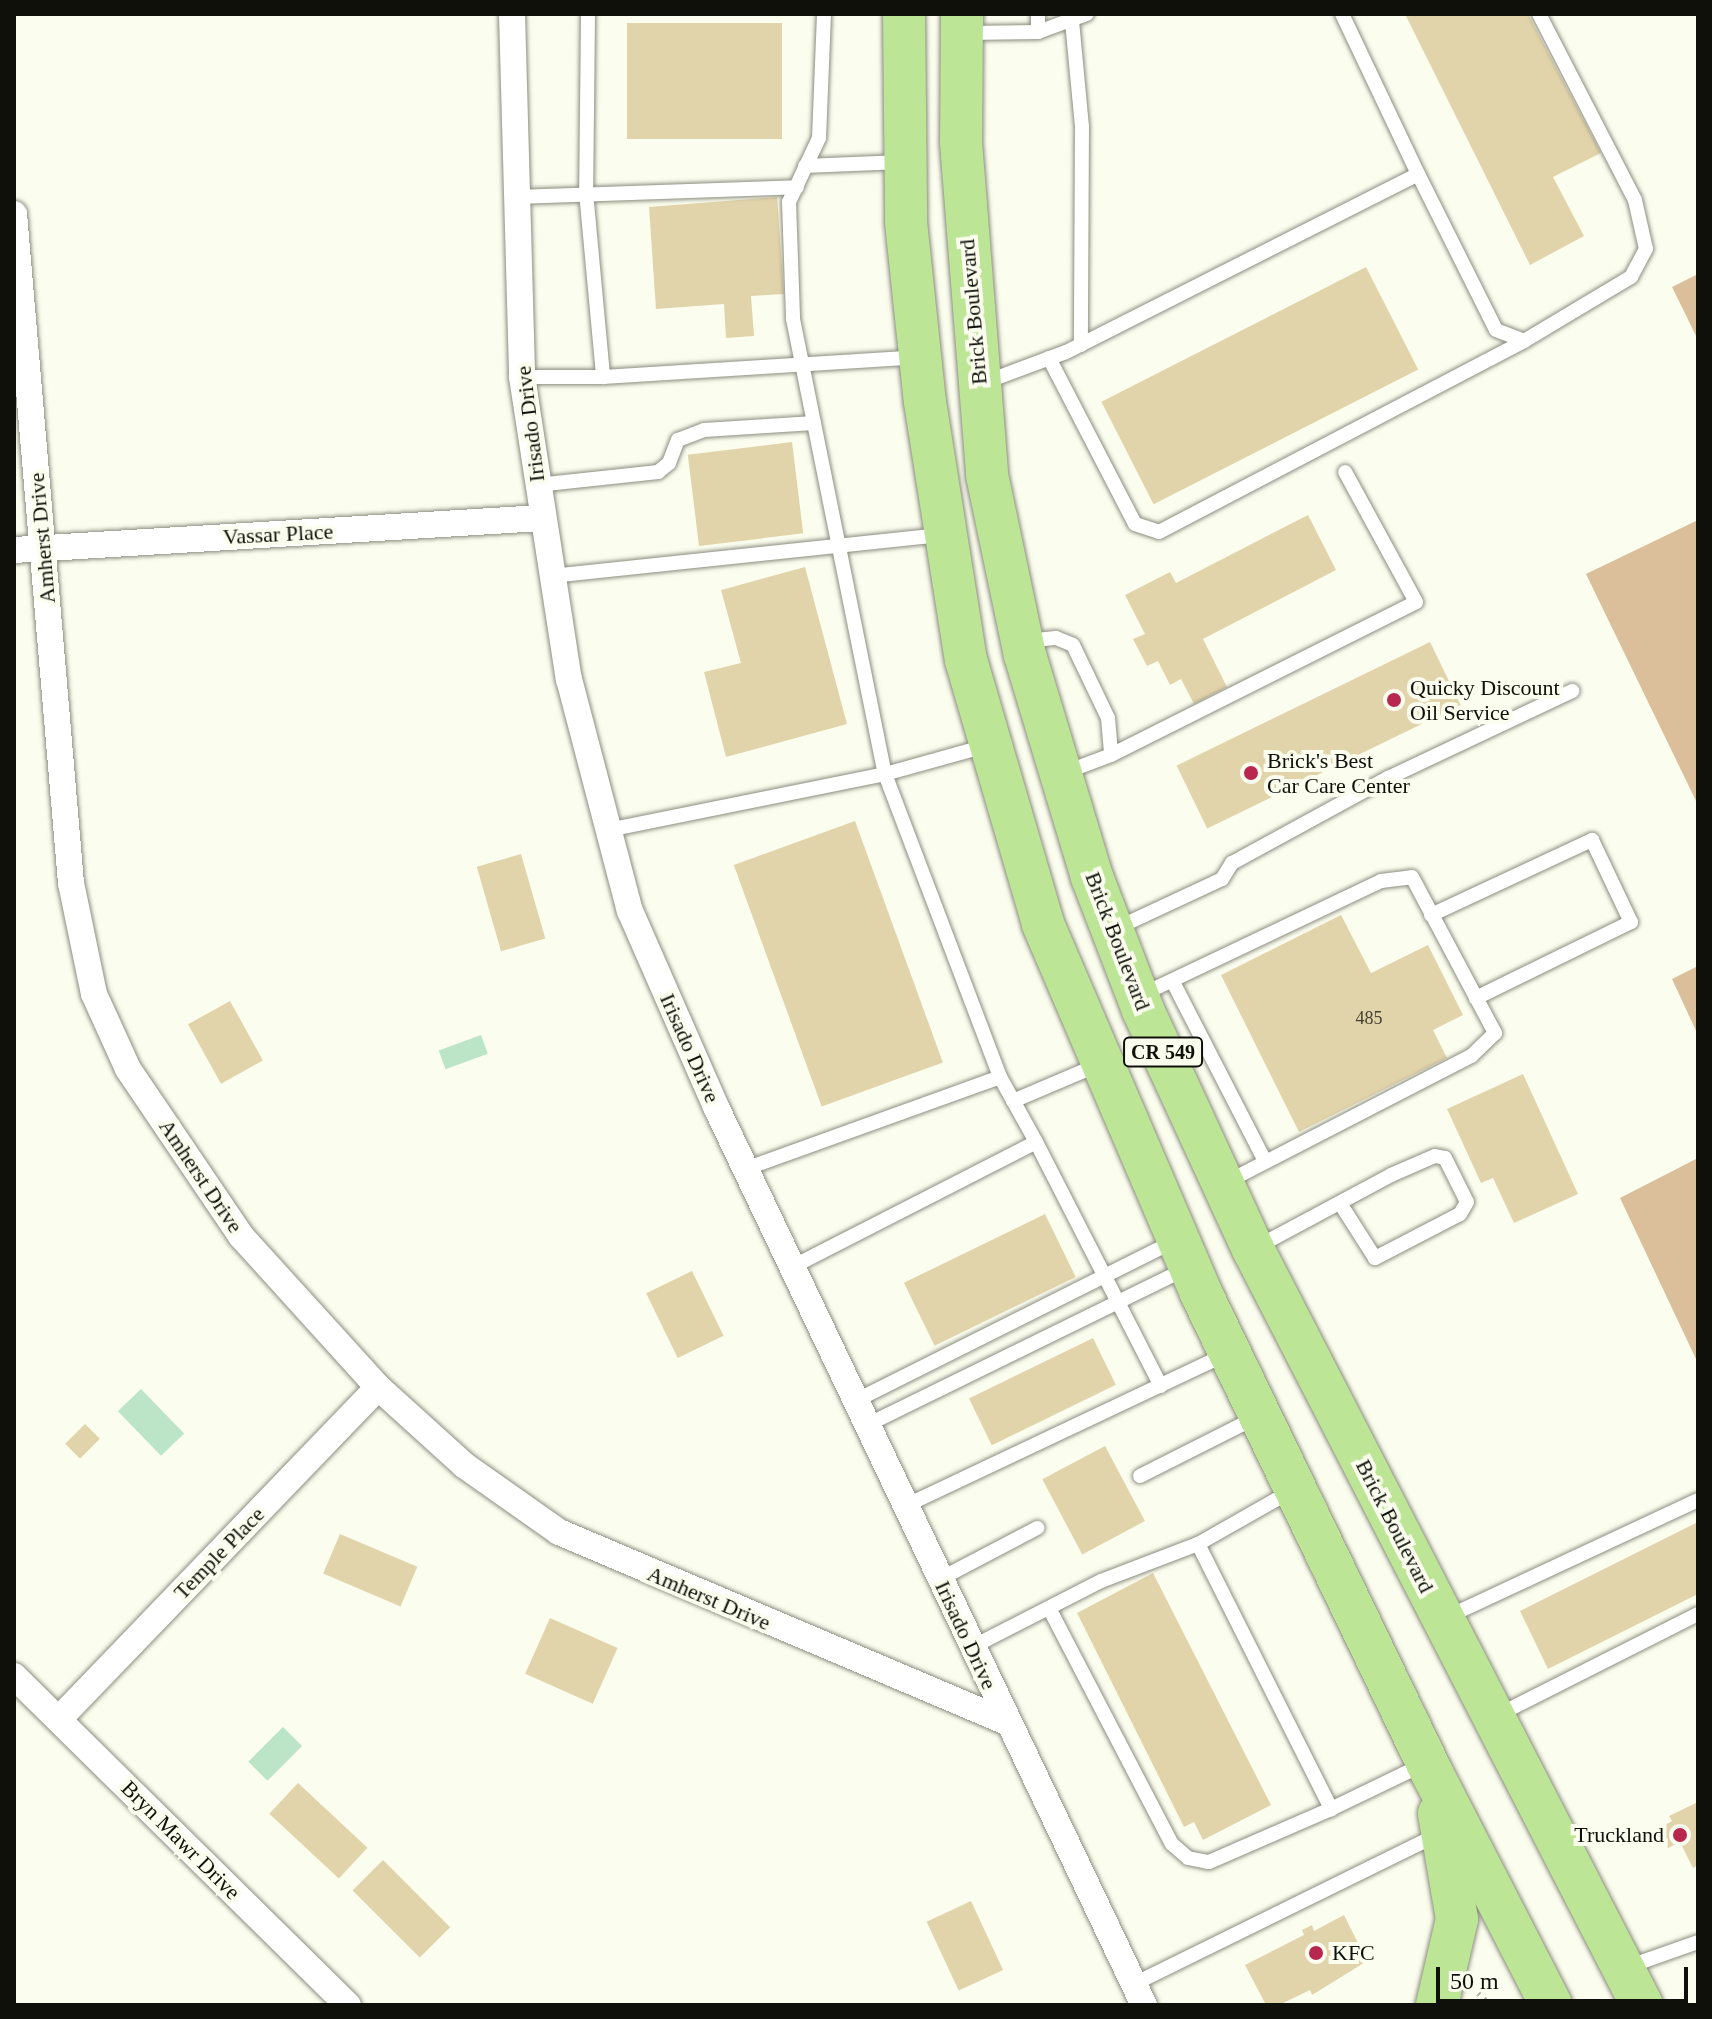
<!DOCTYPE html>
<html>
<head>
<meta charset="utf-8">
<style>
  body { margin:0 }
  #map { position:relative; width:1712px; height:2019px; overflow:hidden; background:#fbfdee; font-family:Georgia,serif }
  div>[style] { position:absolute }
  .forest>* { inset:0; background:#dbbe9a }
  .water>* { inset:0; background:#bce4c6; transform-origin:0 0 }
  .building>* { inset:0; background:#e2d4aa; transform-origin:0 0 }
  .path>* { height:5px; margin-top:-2.5px; transform-origin:0; background:repeating-linear-gradient(90deg,#b3b5a9 0 2px,transparent 0 8px) }
  .roads { filter:drop-shadow(0 0 2px #8c8d80) drop-shadow(0 0 2px #8c8d80) }
  .lane>* { height:14px; margin:-7px; padding:0 7px; transform-origin:7px; border-radius:7px; background:#fff }
  .street>* { height:26px; margin:-13px; padding:0 13px; transform-origin:13px; border-radius:13px; background:#fff }
  .primary>* { height:42px; margin:-21px; padding:0 21px; transform-origin:21px; border-radius:21px; background:#bce596 }
  .dots>* { width:22px; height:22px; translate:-50% -50%; box-sizing:border-box; border:4px solid #fbfdee; border-radius:50% }
  span { translate:-50% -50%; white-space:nowrap; text-align:center; line-height:1.15; -webkit-text-stroke:8px #fbfdee; paint-order:stroke }
  .number-label { font-size:18px; color:#444133 }
  .number-label span { -webkit-text-stroke-width:0 }
  .shield-label span { padding:2px 6px; background:#fbfdee; border:2px solid; border-radius:6px; -webkit-text-stroke-width:0 }
  .shield-label { font-size:20px; color:#10100b; font-weight:700 }
  .street-label { font-size:22px; color:#10100b }
  .poi-label { font-size:22px; color:#10100b }
  .left { translate:0 -50%; text-align:left }
  .right { translate:-100% -50%; text-align:right }
  .frame { position:absolute; inset:0; border:16px solid #10100b; pointer-events:none }
  .scale { position:absolute; left:1436px; top:1967px; width:252px; height:36px; box-sizing:border-box; border:4px solid #10100b; border-top:0; padding-left:10px; font-size:24px; line-height:28px; white-space:nowrap; color:#10100b; -webkit-text-stroke:6px #fbfdee; paint-order:stroke }
</style>
</head>
<body>
<div id="map">
  <div class="forest">
    <div style="clip-path:polygon(1698px 274px,1698px 340px,1672px 287px)"></div>
    <div style="clip-path:polygon(1698px 520px,1698px 805px,1586px 574px)"></div>
    <div style="clip-path:polygon(1698px 966px,1698px 1035px,1672px 979px)"></div>
    <div style="clip-path:polygon(1698px 1158px,1698px 1358px,1696px 1359px,1620px 1198px)"></div>
  </div>
  <div class="water">
    <div style="left:481px;top:1035px;width:20px;height:45px;rotate:70deg"></div>
    <div style="left:141px;top:1389px;width:62px;height:32px;rotate:46deg"></div>
    <div style="left:283px;top:1727px;width:27px;height:49px;rotate:45deg"></div>
  </div>
  <div class="building">
    <div style="clip-path:polygon(1405px 14px,1528px 14px,1601px 153px,1553px 177px,1584px 236px,1530px 265px)"></div>
    <div style="left:627px;top:23px;width:155px;height:116px"></div>
    <div style="clip-path:polygon(777px 197px,784px 294px,751px 296px,754px 336px,726px 338px,724px 304px,656px 309px,649px 207px)"></div>
    <div style="left:1366px;top:267px;width:115px;height:297px;rotate:63deg"></div>
    <div style="left:792px;top:442px;width:92px;height:105px;rotate:83deg"></div>
    <div style="clip-path:polygon(1308px 515px,1336px 570px,1203px 639px,1227px 687px,1194px 704px,1181px 679px,1170px 685px,1158px 661px,1147px 666px,1133px 639px,1145px 634px,1125px 595px,1170px 572px,1176px 583px)"></div>
    <div style="clip-path:polygon(805px 567px,847px 724px,726px 757px,704px 672px,741px 663px,721px 590px)"></div>
    <div style="left:1430px;top:642px;width:70px;height:282px;rotate:64deg"></div>
    <div style="left:855px;top:821px;width:257px;height:129px;rotate:70deg"></div>
    <div style="left:521px;top:854px;width:88px;height:46px;rotate:74deg"></div>
    <div style="clip-path:polygon(1341px 915px,1371px 973px,1428px 945px,1463px 1015px,1433px 1030px,1447px 1058px,1299px 1132px,1221px 975px)"></div>
    <div style="left:230px;top:1001px;width:68px;height:48px;rotate:61deg"></div>
    <div style="clip-path:polygon(1523px 1074px,1578px 1194px,1514px 1223px,1493px 1178px,1481px 1183px,1447px 1109px)"></div>
    <div style="left:1045px;top:1214px;width:70px;height:157px;rotate:64deg"></div>
    <div style="left:692px;top:1271px;width:72px;height:51px;rotate:64deg"></div>
    <div style="left:1093px;top:1338px;width:52px;height:138px;rotate:64deg"></div>
    <div style="left:85px;top:1424px;width:21px;height:28px;rotate:45deg"></div>
    <div style="left:1105px;top:1446px;width:85px;height:71px;rotate:62deg"></div>
    <div style="clip-path:polygon(1698px 1522px,1698px 1594px,1548px 1669px,1520px 1611px)"></div>
    <div style="left:340px;top:1534px;width:84px;height:43px;rotate:23deg"></div>
    <div style="clip-path:polygon(1153px 1573px,1271px 1805px,1203px 1840px,1194px 1822px,1184px 1827px,1077px 1613px)"></div>
    <div style="left:550px;top:1618px;width:74px;height:61px;rotate:24deg"></div>
    <div style="left:298px;top:1783px;width:95px;height:42px;rotate:43deg"></div>
    <div style="clip-path:polygon(1698px 1802px,1698px 1865px,1693px 1868px,1680px 1842px,1668px 1848px,1658px 1829px,1672px 1821px,1669px 1816px)"></div>
    <div style="left:383px;top:1860px;width:95px;height:43px;rotate:45deg"></div>
    <div style="left:971px;top:1901px;width:76px;height:49px;rotate:65deg"></div>
    <div style="clip-path:polygon(1344px 1915px,1367px 1961px,1312px 1995px,1310px 1990px,1279px 2005px,1266px 2005px,1245px 1965px,1304px 1935px,1302px 1930px,1312px 1925px,1314px 1931px)"></div>
  </div>
  <div class="path">
    <div style="left:1478px;top:1993px;width:18px;rotate:41deg"></div>
  </div>
  <div class="roads">
    <div class="lane">
      <div style="left:588px;top:14px;width:178px;rotate:90.6deg"></div>
      <div style="left:586px;top:192px;width:186px;rotate:84.7deg"></div>
      <div style="left:824px;top:14px;width:124px;rotate:92.3deg"></div>
      <div style="left:819px;top:138px;width:71px;rotate:115.1deg"></div>
      <div style="left:789px;top:202px;width:117px;rotate:88deg"></div>
      <div style="left:793px;top:319px;width:464px;rotate:78.6deg"></div>
      <div style="left:885px;top:774px;width:324px;rotate:69.2deg"></div>
      <div style="left:1000px;top:1077px;width:74px;rotate:61deg"></div>
      <div style="left:1072px;top:21px;width:105px;rotate:84.6deg"></div>
      <div style="left:1082px;top:126px;width:219px;rotate:90.3deg"></div>
      <div style="left:1038px;top:32px;width:18px;rotate:-90deg"></div>
      <div style="left:967px;top:33px;width:71px;rotate:-0.8deg"></div>
      <div style="left:1038px;top:32px;width:52px;rotate:-20.2deg"></div>
      <div style="left:805px;top:166px;width:96px;rotate:-2.4deg"></div>
      <div style="left:1418px;top:174px;width:174px;rotate:63.4deg"></div>
      <div style="left:1496px;top:330px;width:30px;rotate:21deg"></div>
      <div style="left:1524px;top:341px;width:125px;rotate:-30.9deg"></div>
      <div style="left:1631px;top:277px;width:32px;rotate:-62deg"></div>
      <div style="left:1646px;top:249px;width:50px;rotate:-102.7deg"></div>
      <div style="left:1635px;top:200px;width:209px;rotate:-117.3deg"></div>
      <div style="left:516px;top:197px;width:281px;rotate:-2deg"></div>
      <div style="left:1049px;top:358px;width:187px;rotate:62.6deg"></div>
      <div style="left:1135px;top:524px;width:25px;rotate:18deg"></div>
      <div style="left:1159px;top:532px;width:412px;rotate:-27.6deg"></div>
      <div style="left:522px;top:377px;width:81px"></div>
      <div style="left:603px;top:377px;width:315px;rotate:-3.6deg"></div>
      <div style="left:983px;top:383px;width:89px;rotate:-20.5deg"></div>
      <div style="left:1066px;top:352px;width:394px;rotate:-26.8deg"></div>
      <div style="left:1418px;top:174px;width:177px;rotate:-115.4deg"></div>
      <div style="left:537px;top:485px;width:122px;rotate:-6.1deg"></div>
      <div style="left:658px;top:472px;width:14px;rotate:-39deg"></div>
      <div style="left:669px;top:463px;width:25px;rotate:-69deg"></div>
      <div style="left:678px;top:440px;width:28px;rotate:-21deg"></div>
      <div style="left:704px;top:430px;width:110px;rotate:-3.6deg"></div>
      <div style="left:551px;top:576px;width:392px;rotate:-6deg"></div>
      <div style="left:1026px;top:641px;width:30px;rotate:-6deg"></div>
      <div style="left:1056px;top:638px;width:18px;rotate:22deg"></div>
      <div style="left:1073px;top:645px;width:81px;rotate:64.4deg"></div>
      <div style="left:1108px;top:718px;width:37px;rotate:85deg"></div>
      <div style="left:1111px;top:755px;width:48px;rotate:159.3deg"></div>
      <div style="left:1111px;top:755px;width:341px;rotate:-26.6deg"></div>
      <div style="left:1416px;top:602px;width:148px;rotate:-118.6deg"></div>
      <div style="left:608px;top:830px;width:283px;rotate:-11.4deg"></div>
      <div style="left:885px;top:774px;width:105px;rotate:-15.5deg"></div>
      <div style="left:1431px;top:915px;width:178px;rotate:-25deg"></div>
      <div style="left:1592px;top:840px;width:91px;rotate:64.6deg"></div>
      <div style="left:1631px;top:922px;width:173px;rotate:153.9deg"></div>
      <div style="left:1117px;top:928px;width:116px;rotate:-25deg"></div>
      <div style="left:1222px;top:879px;width:19px;rotate:-58deg"></div>
      <div style="left:1232px;top:863px;width:178px;rotate:-28.6deg"></div>
      <div style="left:1388px;top:778px;width:204px;rotate:-25.3deg"></div>
      <div style="left:1174px;top:984px;width:199px;rotate:62.8deg"></div>
      <div style="left:1139px;top:996px;width:268px;rotate:-25.4deg"></div>
      <div style="left:1381px;top:881px;width:31px;rotate:-7deg"></div>
      <div style="left:1412px;top:877px;width:177px;rotate:62deg"></div>
      <div style="left:1495px;top:1033px;width:33px;rotate:136deg"></div>
      <div style="left:1471px;top:1056px;width:275px;rotate:152.7deg"></div>
      <div style="left:1013px;top:1101px;width:92px;rotate:-23deg"></div>
      <div style="left:745px;top:1169px;width:271px;rotate:-19.8deg"></div>
      <div style="left:1257px;top:1247px;width:152px;rotate:-28.2deg"></div>
      <div style="left:1391px;top:1175px;width:48px;rotate:-23.4deg"></div>
      <div style="left:1435px;top:1156px;width:10px;rotate:11deg"></div>
      <div style="left:1445px;top:1158px;width:49px;rotate:63.4deg"></div>
      <div style="left:1467px;top:1202px;width:14px;rotate:120deg"></div>
      <div style="left:1460px;top:1214px;width:96px;rotate:152.6deg"></div>
      <div style="left:1375px;top:1258px;width:65px;rotate:-122.5deg"></div>
      <div style="left:792px;top:1267px;width:274px;rotate:-27.1deg"></div>
      <div style="left:1036px;top:1142px;width:274px;rotate:62.9deg"></div>
      <div style="left:855px;top:1401px;width:360px;rotate:-26.6deg"></div>
      <div style="left:867px;top:1425px;width:354px;rotate:-26.1deg"></div>
      <div style="left:1140px;top:1476px;width:131px;rotate:-26.8deg"></div>
      <div style="left:905px;top:1506px;width:356px;rotate:-25.3deg"></div>
      <div style="left:1198px;top:1544px;width:297px;rotate:63.3deg"></div>
      <div style="left:1331px;top:1809px;width:103px;rotate:-25.8deg"></div>
      <div style="left:940px;top:1579px;width:110px;rotate:-27.7deg"></div>
      <div style="left:1049px;top:1608px;width:266px;rotate:62.5deg"></div>
      <div style="left:1172px;top:1844px;width:21px;rotate:41deg"></div>
      <div style="left:1188px;top:1858px;width:21px;rotate:11deg"></div>
      <div style="left:1209px;top:1862px;width:133px;rotate:-23.5deg"></div>
      <div style="left:1445px;top:1618px;width:279px;rotate:-25deg"></div>
      <div style="left:972px;top:1647px;width:145px;rotate:-27.1deg"></div>
      <div style="left:1101px;top:1581px;width:104px;rotate:-20.9deg"></div>
      <div style="left:1198px;top:1544px;width:109px;rotate:-29.6deg"></div>
      <div style="left:1498px;top:1715px;width:224px;rotate:-26.8deg"></div>
      <div style="left:1627px;top:1967px;width:75px;rotate:-19.4deg"></div>
      <div style="left:1134px;top:1984px;width:340px;rotate:-26.2deg"></div>
    </div>
    <div class="street">
      <div style="left:512px;top:14px;width:363px;rotate:88.4deg"></div>
      <div style="left:522px;top:377px;width:306px;rotate:81.2deg"></div>
      <div style="left:569px;top:679px;width:240px;rotate:75.3deg"></div>
      <div style="left:630px;top:911px;width:214px;rotate:66.3deg"></div>
      <div style="left:716px;top:1107px;width:995px;rotate:64.52deg"></div>
      <div style="left:14px;top:214px;width:671px;rotate:85.13deg"></div>
      <div style="left:71px;top:883px;width:113px;rotate:78.3deg"></div>
      <div style="left:94px;top:994px;width:82px;rotate:65.6deg"></div>
      <div style="left:128px;top:1069px;width:202px;rotate:55.9deg"></div>
      <div style="left:241px;top:1236px;width:204px;rotate:47.8deg"></div>
      <div style="left:378px;top:1387px;width:116px;rotate:42.2deg"></div>
      <div style="left:464px;top:1465px;width:116px;rotate:35.2deg"></div>
      <div style="left:559px;top:1532px;width:489px;rotate:23deg"></div>
      <div style="left:14px;top:550px;width:528px;rotate:-3.47deg"></div>
      <div style="left:14px;top:1676px;width:469px;rotate:44.6deg"></div>
      <div style="left:59px;top:1719px;width:460px;rotate:-46.1deg"></div>
    </div>
    <div class="primary">
      <div style="left:904px;top:14px;width:208px;rotate:89.4deg"></div>
      <div style="left:906px;top:222px;width:181px;rotate:84deg"></div>
      <div style="left:925px;top:402px;width:261px;rotate:81deg"></div>
      <div style="left:966px;top:660px;width:275px;rotate:73.7deg"></div>
      <div style="left:1043px;top:924px;width:401px;rotate:66.8deg"></div>
      <div style="left:1201px;top:1293px;width:533px;rotate:64.3deg"></div>
      <div style="left:1432px;top:1773px;width:261px;rotate:62.8deg"></div>
      <div style="left:962px;top:14px;width:128px;rotate:90.4deg"></div>
      <div style="left:961px;top:142px;width:334px;rotate:85.5deg"></div>
      <div style="left:987px;top:475px;width:184px;rotate:78.1deg"></div>
      <div style="left:1025px;top:655px;width:232px;rotate:73.2deg"></div>
      <div style="left:1092px;top:877px;width:142px;rotate:69deg"></div>
      <div style="left:1143px;top:1010px;width:263px;rotate:65.3deg"></div>
      <div style="left:1253px;top:1249px;width:850px;rotate:62.77deg"></div>
      <div style="left:1437px;top:2005px;width:88px;rotate:-76.9deg"></div>
      <div style="left:1457px;top:1919px;width:107px;rotate:-99.7deg"></div>
    </div>
  </div>
  <div class="dots">
    <div style="left:1394px;top:700px;background:#b8284e"></div>
    <div style="left:1251px;top:773px;background:#b8284e"></div>
    <div style="left:1680px;top:1835px;background:#b8284e"></div>
    <div style="left:1316px;top:1953px;background:#b8284e"></div>
  </div>
  <div class="number-label">
    <span style="left:1369px;top:1018px">485</span>
  </div>
  <div class="shield-label">
    <span style="left:1163px;top:1052px">CR 549</span>
  </div>
  <div class="street-label">
    <span style="left:973px;top:312px;rotate:-95deg">Brick Boulevard</span>
    <span style="left:530px;top:424px;rotate:-97deg">Irisado Drive</span>
    <span style="left:278px;top:534px;rotate:-3deg">Vassar Place</span>
    <span style="left:42px;top:538px;rotate:-95deg">Amherst Drive</span>
    <span style="left:1118px;top:941px;rotate:69deg">Brick Boulevard</span>
    <span style="left:690px;top:1048px;rotate:66deg">Irisado Drive</span>
    <span style="left:201px;top:1176px;rotate:56deg">Amherst Drive</span>
    <span style="left:1395px;top:1526px;rotate:63deg">Brick Boulevard</span>
    <span style="left:219px;top:1553px;rotate:-46deg">Temple Place</span>
    <span style="left:709px;top:1598px;rotate:23deg">Amherst Drive</span>
    <span style="left:966px;top:1635px;rotate:65deg">Irisado Drive</span>
    <span style="left:181px;top:1840px;rotate:45deg">Bryn Mawr Drive</span>
  </div>
  <div class="poi-label">
    <span class="left" style="left:1410px;top:700px">Quicky Discount<br>Oil Service</span>
    <span class="left" style="left:1267px;top:773px">Brick's Best<br>Car Care Center</span>
    <span class="right" style="left:1664px;top:1835px">Truckland</span>
    <span class="left" style="left:1332px;top:1953px">KFC</span>
  </div>
  <div class="frame"></div>
  <div class="scale">50 m</div>
</div>
</body>
</html>
